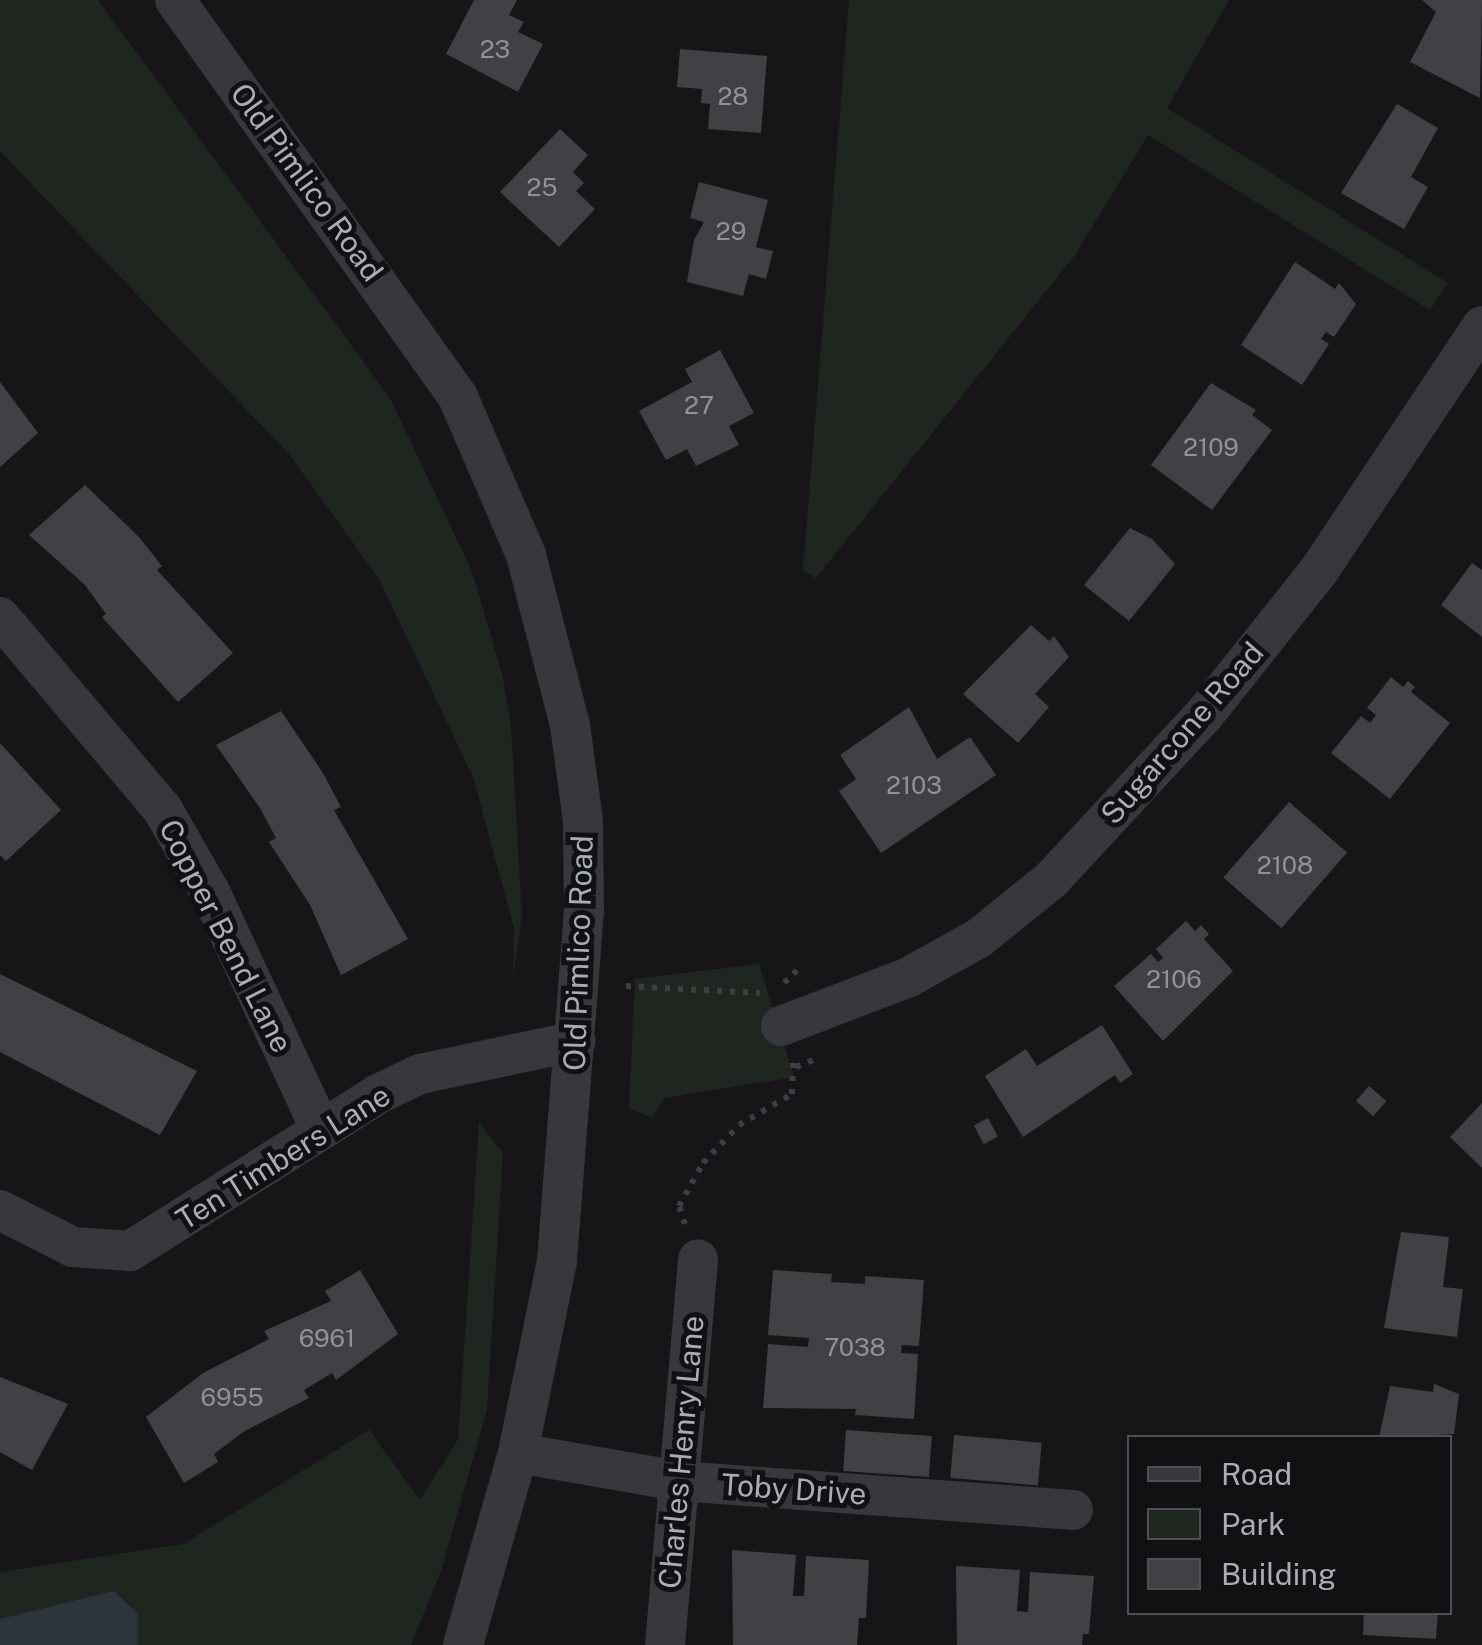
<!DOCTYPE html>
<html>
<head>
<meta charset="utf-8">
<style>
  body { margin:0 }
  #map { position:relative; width:1482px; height:1645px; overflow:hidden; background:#161618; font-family:"Public Sans",sans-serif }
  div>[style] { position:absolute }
  .green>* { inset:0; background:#1e261f }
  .water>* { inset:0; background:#2c353c }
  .building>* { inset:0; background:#404145; transform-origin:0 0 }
  .path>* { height:6px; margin-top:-3px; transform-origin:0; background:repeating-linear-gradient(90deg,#3d3f44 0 5px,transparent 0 13px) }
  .minor>* { height:40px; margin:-20px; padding:0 20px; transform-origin:20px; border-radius:20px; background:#37383d }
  span { translate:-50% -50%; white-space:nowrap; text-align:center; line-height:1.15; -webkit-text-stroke:10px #111113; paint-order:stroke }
  .number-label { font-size:25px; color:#8e929b }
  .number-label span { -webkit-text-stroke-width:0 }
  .street-label { font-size:30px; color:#a8adb8 }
  .legend { position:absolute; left:1127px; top:1435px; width:325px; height:180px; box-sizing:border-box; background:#111113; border:2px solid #4d4f55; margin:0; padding:12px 18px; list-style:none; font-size:30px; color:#a8adb8 }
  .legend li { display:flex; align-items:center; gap:20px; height:50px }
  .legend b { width:50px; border:2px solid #4d4f55 }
</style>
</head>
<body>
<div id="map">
  <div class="green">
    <div style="clip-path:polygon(0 0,98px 0,390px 398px,471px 569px,502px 673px,511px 725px,522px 916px,513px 979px,514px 928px,473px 777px,379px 579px,289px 454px,0 151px)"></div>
    <div style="clip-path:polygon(849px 0,1229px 0,1167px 108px,1448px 283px,1430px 310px,1148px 135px,1075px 255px,816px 578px,803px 570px)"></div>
    <div style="clip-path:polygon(759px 964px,794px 1077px,664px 1098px,652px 1118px,629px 1108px,635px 979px)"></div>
    <div style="clip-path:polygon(479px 1122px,503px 1153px,487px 1410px,442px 1568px,411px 1645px,0 1645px,0 1572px,183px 1544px,369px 1430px,420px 1500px,458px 1439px)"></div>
  </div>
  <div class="water">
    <div style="clip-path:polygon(114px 1591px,138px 1614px,138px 1645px,0 1645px,0 1619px)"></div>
  </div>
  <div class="building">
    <div style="clip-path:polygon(474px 0,517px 0,509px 15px,524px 22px,518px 32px,543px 44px,518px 92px,446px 54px)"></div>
    <div style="clip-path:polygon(1422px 0,1482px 0,1480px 98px,1410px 62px,1436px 12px)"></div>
    <div style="clip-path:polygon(680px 49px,767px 56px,761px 133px,708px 129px,710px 104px,701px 103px,702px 89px,677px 87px)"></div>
    <div style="clip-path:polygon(1397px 104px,1438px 128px,1411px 177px,1428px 187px,1404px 229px,1341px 193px)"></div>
    <div style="clip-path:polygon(560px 129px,588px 155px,573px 172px,584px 183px,576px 191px,595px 209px,559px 247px,500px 192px)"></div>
    <div style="clip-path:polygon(699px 182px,768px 200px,756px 247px,773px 251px,766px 279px,749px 274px,743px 296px,687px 282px,694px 240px,704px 222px,690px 218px)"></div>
    <div style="clip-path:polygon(1295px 262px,1335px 289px,1339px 283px,1356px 304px,1334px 337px,1326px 332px,1321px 339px,1329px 344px,1302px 385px,1241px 345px)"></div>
    <div style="clip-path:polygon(720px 350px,754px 413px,729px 426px,739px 445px,696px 466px,687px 449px,666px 460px,639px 411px,692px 382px,685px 369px)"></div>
    <div style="clip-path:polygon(0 382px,38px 433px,0 467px)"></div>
    <div style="clip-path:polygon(1211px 383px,1256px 410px,1252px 415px,1272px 430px,1212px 510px,1151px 465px)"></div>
    <div style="clip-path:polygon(85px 485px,139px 537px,162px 566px,157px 570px,233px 653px,178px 702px,102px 617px,106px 614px,85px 585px,29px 535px)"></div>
    <div style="clip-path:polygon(1130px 528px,1152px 539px,1175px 564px,1129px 621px,1084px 585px)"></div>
    <div style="clip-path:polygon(1472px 563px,1482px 570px,1482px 637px,1441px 605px)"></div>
    <div style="clip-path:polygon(1031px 625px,1049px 641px,1054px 636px,1069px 657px,1035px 694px,1049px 707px,1018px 743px,963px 694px)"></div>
    <div style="clip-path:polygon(1391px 677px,1403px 687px,1408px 681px,1415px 687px,1411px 692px,1450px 723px,1390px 799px,1331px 753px,1361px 716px,1370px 723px,1376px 715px,1367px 708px)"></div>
    <div style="clip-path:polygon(909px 707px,937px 759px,970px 737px,996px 775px,881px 853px,839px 791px,856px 779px,840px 755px)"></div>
    <div style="clip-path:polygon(281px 711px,323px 773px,341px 807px,334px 810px,408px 939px,341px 975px,310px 905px,269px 842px,276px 838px,260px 808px,216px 745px)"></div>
    <div style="clip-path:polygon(0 743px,61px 810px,6px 861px,0 855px)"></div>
    <div style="left:1289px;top:802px;width:77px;height:100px;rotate:41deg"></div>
    <div style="clip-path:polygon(1186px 921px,1195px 931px,1201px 925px,1209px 934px,1204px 939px,1233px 971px,1163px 1041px,1114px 986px,1151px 954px,1158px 962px,1163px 958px,1156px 949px)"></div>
    <div style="clip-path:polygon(0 974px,197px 1071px,160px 1135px,0 1052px)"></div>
    <div style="clip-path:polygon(1102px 1025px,1133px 1074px,1120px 1083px,1115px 1075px,1023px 1137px,985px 1076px,1026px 1049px,1037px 1066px)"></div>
    <div style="left:1369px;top:1086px;width:23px;height:20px;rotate:41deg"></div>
    <div style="clip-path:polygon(1482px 1103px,1482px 1168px,1450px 1137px)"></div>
    <div style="left:988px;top:1118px;width:21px;height:16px;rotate:62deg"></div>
    <div style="clip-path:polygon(1401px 1232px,1449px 1237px,1443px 1287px,1463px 1289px,1457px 1337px,1384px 1328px)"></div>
    <div style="clip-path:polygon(360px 1270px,398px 1334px,336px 1380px,332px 1373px,304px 1390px,309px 1398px,243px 1432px,214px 1454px,218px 1462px,184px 1483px,146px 1417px,203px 1373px,269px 1339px,264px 1331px,331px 1301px,325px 1291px)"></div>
    <div style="clip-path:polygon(773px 1270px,832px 1274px,831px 1282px,865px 1284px,865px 1276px,924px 1280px,919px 1346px,902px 1345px,901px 1353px,918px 1354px,914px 1419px,855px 1415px,856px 1409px,763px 1408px,768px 1344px,808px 1347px,809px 1338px,768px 1335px)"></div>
    <div style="clip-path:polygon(0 1377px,68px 1404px,32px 1470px,0 1452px)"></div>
    <div style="clip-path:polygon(1434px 1384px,1459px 1394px,1454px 1434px,1379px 1438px,1390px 1386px,1433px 1392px)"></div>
    <div style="left:846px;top:1430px;width:86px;height:41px;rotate:4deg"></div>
    <div style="left:954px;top:1435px;width:88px;height:43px;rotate:5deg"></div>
    <div style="clip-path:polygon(732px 1550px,796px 1555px,793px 1596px,804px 1596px,806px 1556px,869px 1560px,866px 1618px,859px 1618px,857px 1645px,733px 1645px)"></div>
    <div style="clip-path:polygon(956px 1566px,1020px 1570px,1017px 1611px,1028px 1612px,1030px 1572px,1094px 1576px,1089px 1634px,1083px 1634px,1082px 1645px,957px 1645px)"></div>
    <div style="clip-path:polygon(1364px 1612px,1438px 1612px,1436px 1639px,1363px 1635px)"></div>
  </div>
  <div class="path">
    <div style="left:784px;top:983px;width:18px;rotate:-45deg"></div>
    <div style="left:626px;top:986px;width:134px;rotate:3deg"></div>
    <div style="left:796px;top:1067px;width:24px;rotate:-22deg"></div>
    <div style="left:685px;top:1224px;width:19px;rotate:-108deg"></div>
    <div style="left:679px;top:1206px;width:49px;rotate:-60.8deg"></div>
    <div style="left:703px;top:1163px;width:52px;rotate:-46.5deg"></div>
    <div style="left:739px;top:1125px;width:61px;rotate:-30.3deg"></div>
    <div style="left:792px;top:1094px;width:34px;rotate:-88deg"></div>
  </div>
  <div class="minor">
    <div style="left:175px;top:0;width:488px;rotate:54.5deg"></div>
    <div style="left:458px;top:397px;width:172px;rotate:66.7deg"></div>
    <div style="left:526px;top:555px;width:176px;rotate:75.5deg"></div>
    <div style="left:570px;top:725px;width:97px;rotate:82.3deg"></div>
    <div style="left:583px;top:821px;width:89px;rotate:89.4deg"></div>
    <div style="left:584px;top:910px;width:352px;rotate:94.4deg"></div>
    <div style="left:557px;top:1261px;width:196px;rotate:101.5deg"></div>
    <div style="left:518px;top:1453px;width:200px;rotate:106deg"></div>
    <div style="left:0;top:617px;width:253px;rotate:49.8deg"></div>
    <div style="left:163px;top:810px;width:95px;rotate:60.2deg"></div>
    <div style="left:210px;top:892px;width:260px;rotate:65deg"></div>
    <div style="left:781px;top:1026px;width:137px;rotate:-20.9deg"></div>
    <div style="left:909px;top:977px;width:80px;rotate:-29.1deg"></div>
    <div style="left:979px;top:938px;width:92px;rotate:-38.9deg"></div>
    <div style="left:1051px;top:880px;width:225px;rotate:-47.2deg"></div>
    <div style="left:1204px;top:715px;width:186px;rotate:-51.5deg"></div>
    <div style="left:1320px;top:569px;width:292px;rotate:-56.3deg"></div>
    <div style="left:0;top:1210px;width:82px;rotate:26.9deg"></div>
    <div style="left:73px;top:1247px;width:57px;rotate:4deg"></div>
    <div style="left:130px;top:1251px;width:294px;rotate:-32.3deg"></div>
    <div style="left:378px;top:1094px;width:47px;rotate:-25.5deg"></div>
    <div style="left:420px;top:1074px;width:159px;rotate:-11.9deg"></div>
    <div style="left:518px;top:1453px;width:163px;rotate:9.9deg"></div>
    <div style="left:679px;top:1481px;width:395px;rotate:4.2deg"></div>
    <div style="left:665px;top:1645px;width:387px;rotate:-85.1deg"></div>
  </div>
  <div class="number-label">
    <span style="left:495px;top:49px">23</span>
    <span style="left:733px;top:96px">28</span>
    <span style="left:542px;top:187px">25</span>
    <span style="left:731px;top:231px">29</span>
    <span style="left:699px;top:405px">27</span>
    <span style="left:1211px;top:447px">2109</span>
    <span style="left:914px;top:785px">2103</span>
    <span style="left:1285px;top:865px">2108</span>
    <span style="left:1174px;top:979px">2106</span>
    <span style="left:327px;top:1338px">6961</span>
    <span style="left:855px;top:1347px">7038</span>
    <span style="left:232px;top:1397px">6955</span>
  </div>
  <div class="street-label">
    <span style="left:307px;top:182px;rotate:54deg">Old Pimlico Road</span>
    <span style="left:1182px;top:733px;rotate:-49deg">Sugarcone Road</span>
    <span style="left:226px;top:936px;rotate:63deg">Copper Bend Lane</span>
    <span style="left:578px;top:953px;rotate:-88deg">Old Pimlico Road</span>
    <span style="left:283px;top:1157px;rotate:-32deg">Ten Timbers Lane</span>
    <span style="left:681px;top:1452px;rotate:-85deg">Charles Henry Lane</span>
    <span style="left:794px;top:1489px;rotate:4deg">Toby Drive</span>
  </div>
  <ul class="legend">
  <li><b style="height:12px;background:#37383d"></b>Road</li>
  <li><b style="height:28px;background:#1e261f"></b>Park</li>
  <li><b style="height:28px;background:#404145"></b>Building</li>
  </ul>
</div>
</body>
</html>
